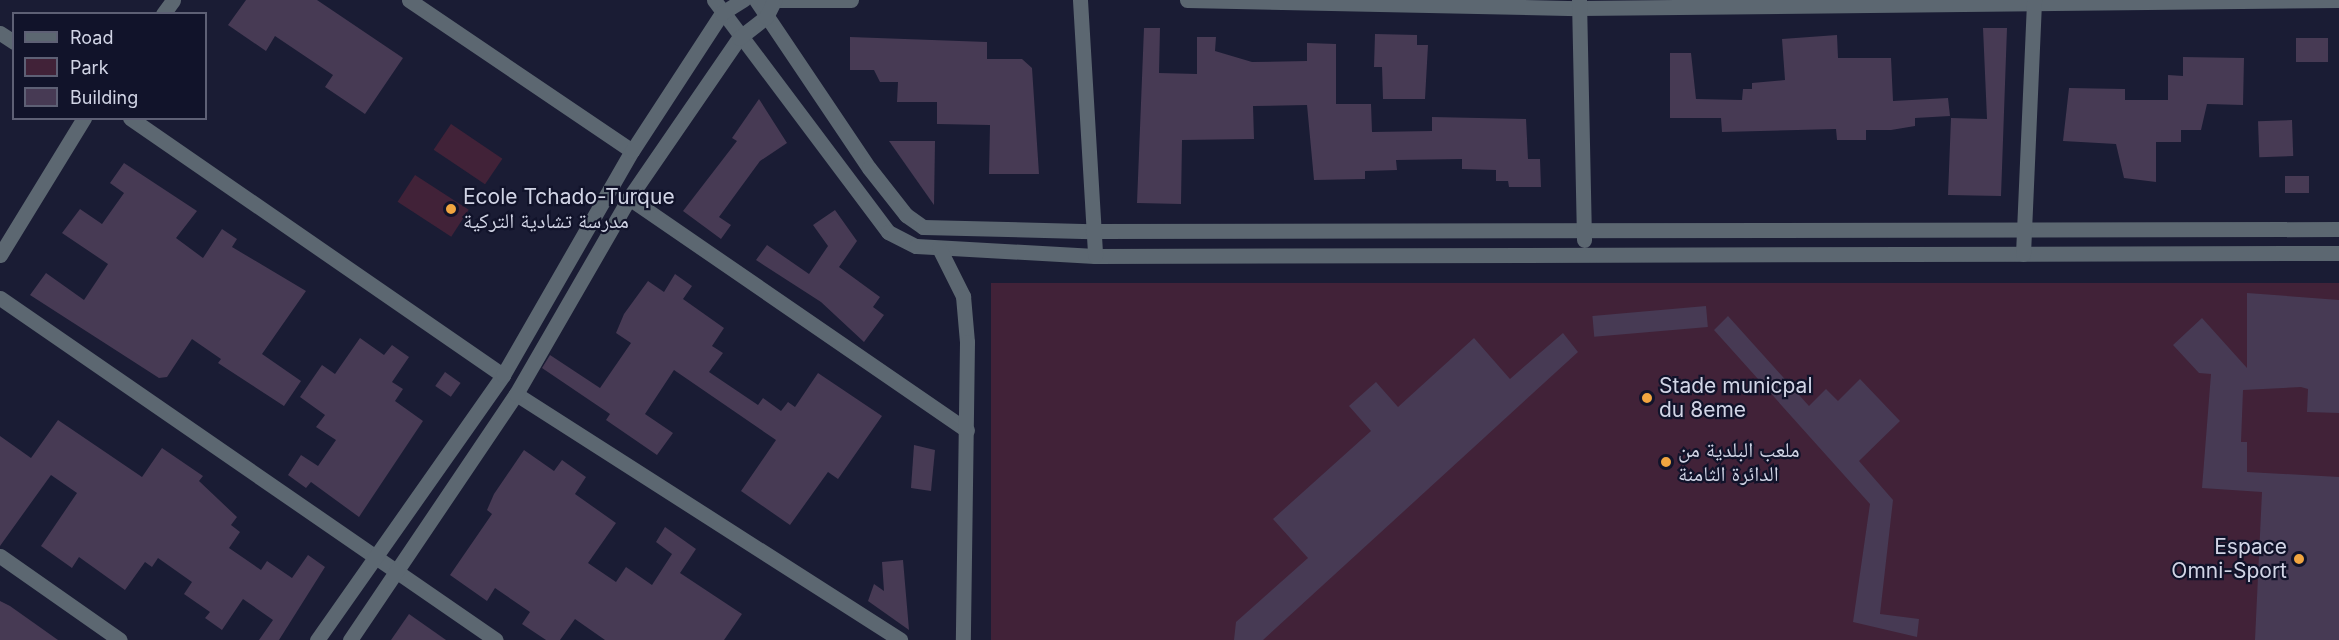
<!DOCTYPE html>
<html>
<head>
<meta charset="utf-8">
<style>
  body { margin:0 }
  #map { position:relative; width:2339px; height:640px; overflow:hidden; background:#1a1c34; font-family:Inter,"Noto Naskh Arabic",sans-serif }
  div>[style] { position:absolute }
  .green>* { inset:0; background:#412238; transform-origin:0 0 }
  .building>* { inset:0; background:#473a54; transform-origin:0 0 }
  .minor>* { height:15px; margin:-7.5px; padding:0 7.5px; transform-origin:7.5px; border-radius:7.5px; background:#5c6771 }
  .dots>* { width:16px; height:16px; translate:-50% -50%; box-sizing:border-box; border:3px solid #11132a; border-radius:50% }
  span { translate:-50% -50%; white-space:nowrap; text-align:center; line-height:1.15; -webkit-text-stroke:4.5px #11132a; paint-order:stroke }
  .poi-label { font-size:21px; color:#d1d4e5 }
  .left { translate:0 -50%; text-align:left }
  .right { translate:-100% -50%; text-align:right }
  .legend { position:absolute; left:12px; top:12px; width:195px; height:108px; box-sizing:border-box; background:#11132a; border:2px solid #5e6075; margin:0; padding:8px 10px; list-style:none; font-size:18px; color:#d1d4e5 }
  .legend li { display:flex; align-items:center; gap:12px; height:30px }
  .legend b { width:30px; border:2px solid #5e6075 }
</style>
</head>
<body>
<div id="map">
  <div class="green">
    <div style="left:451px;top:124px;width:62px;height:31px;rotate:34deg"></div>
    <div style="left:415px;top:175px;width:64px;height:32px;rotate:33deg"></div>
    <div style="left:991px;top:283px;width:1348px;height:357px"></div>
  </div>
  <div class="building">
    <div style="clip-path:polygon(246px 0,317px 0,403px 58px,365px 114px,325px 87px,333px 75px,275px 36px,266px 51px,228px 25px)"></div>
    <div style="clip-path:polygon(1144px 28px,1160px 28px,1159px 73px,1197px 74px,1197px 37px,1216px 37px,1215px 51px,1252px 62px,1307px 61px,1307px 43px,1336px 44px,1336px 104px,1371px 104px,1372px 132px,1432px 131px,1432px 117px,1526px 119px,1528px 159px,1540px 159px,1541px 187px,1509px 187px,1508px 181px,1496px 181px,1496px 170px,1462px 169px,1462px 159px,1396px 160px,1397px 170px,1365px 171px,1365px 179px,1314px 180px,1307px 105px,1253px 106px,1254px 139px,1182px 140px,1181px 204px,1137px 203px)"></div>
    <div style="clip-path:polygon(1983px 28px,2007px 28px,2001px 196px,1948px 195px,1951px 118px,1987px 119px)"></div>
    <div style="clip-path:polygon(1375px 34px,1417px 35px,1417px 45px,1428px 45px,1425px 99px,1383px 99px,1382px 67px,1374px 67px)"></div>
    <div style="clip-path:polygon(1837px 35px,1838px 58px,1891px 58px,1893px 101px,1948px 98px,1950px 116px,1915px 118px,1915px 126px,1891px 130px,1866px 130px,1866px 140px,1837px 140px,1836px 129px,1722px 132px,1721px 118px,1670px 118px,1670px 53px,1691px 53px,1696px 99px,1742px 100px,1743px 89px,1752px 89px,1752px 83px,1785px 80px,1782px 39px)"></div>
    <div style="clip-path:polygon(850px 37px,987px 42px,987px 59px,1022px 59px,1032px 68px,1039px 174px,989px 174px,990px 125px,937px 124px,937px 102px,897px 102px,898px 82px,880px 82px,874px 70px,850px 70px)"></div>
    <div style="left:2296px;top:38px;width:32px;height:24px"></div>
    <div style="clip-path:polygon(2183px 57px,2244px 58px,2243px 105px,2207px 104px,2201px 130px,2181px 130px,2181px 142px,2156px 142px,2156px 182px,2124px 178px,2116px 144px,2063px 141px,2069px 88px,2125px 89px,2125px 100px,2168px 100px,2168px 75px,2183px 76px)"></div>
    <div style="clip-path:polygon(759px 99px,787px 143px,760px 161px,719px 217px,731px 225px,721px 239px,683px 211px,737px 141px,732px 138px)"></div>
    <div style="left:2292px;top:120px;width:36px;height:34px;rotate:88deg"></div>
    <div style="clip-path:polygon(889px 141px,935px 141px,934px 205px)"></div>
    <div style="clip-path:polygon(124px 163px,197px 211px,176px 238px,203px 258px,222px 229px,237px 239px,232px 247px,306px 291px,262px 354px,301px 381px,284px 406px,218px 363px,221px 359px,192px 339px,167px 377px,159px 378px,30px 295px,46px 273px,84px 300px,108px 264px,62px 233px,80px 209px,102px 224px,124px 193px,110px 183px)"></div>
    <div style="left:2285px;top:176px;width:24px;height:17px"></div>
    <div style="clip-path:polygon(835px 210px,857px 241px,839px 267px,880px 297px,873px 307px,884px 315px,864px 342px,821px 302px,756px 260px,767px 245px,809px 274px,828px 246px,813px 225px)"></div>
    <div style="clip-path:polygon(675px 274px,692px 286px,683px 299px,724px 328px,712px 346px,723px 353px,709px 372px,758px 405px,763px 398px,781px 411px,788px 402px,795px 407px,818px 373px,882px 416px,838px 479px,828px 472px,790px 525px,741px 491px,776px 440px,674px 370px,645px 414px,673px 433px,657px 455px,606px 420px,610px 414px,542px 368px,550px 355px,600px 388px,631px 343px,616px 333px,624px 314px,648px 281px,664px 292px)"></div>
    <div style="clip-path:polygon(2247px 293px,2339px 300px,2339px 413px,2307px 412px,2308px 389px,2301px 387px,2243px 390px,2241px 442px,2247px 442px,2247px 472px,2339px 477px,2339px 640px,2255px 640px,2262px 492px,2202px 488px,2211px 374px,2199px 373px,2173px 345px,2202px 318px,2247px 368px)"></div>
    <div style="left:1706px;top:306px;width:21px;height:114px;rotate:85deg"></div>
    <div style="clip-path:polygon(1728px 316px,1809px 406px,1826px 389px,1838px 401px,1860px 379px,1900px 421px,1859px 461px,1893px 500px,1880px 614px,1919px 619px,1917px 637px,1853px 622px,1870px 504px,1714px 330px)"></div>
    <div style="clip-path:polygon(1563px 333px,1578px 352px,1263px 640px,1234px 640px,1236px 622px,1308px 558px,1273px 519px,1371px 431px,1349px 406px,1376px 382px,1398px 407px,1474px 338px,1510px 379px)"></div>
    <div style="clip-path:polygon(360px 338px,384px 355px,392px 345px,409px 357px,392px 382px,403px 389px,395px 401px,423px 421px,359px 517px,311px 482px,306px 488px,288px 475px,301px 455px,318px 466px,336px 440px,316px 427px,325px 415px,300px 397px,322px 365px,335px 374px)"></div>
    <div style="left:445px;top:372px;width:19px;height:17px;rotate:35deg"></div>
    <div style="clip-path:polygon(58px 420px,142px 477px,162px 448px,203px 476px,199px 481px,237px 517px,231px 525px,240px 532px,229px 548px,261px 570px,267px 561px,292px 578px,308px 555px,325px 567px,279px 640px,259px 640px,273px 620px,243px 599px,222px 630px,205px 618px,210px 612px,184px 594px,192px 582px,158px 558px,152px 567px,145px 562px,125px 590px,79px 557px,72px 568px,41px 546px,77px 493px,51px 475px,0 546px,0 436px,31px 458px)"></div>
    <div style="clip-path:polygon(914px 445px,935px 450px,931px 491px,911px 488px)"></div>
    <div style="clip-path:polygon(524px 450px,554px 471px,562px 460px,586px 477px,575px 494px,616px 523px,588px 563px,616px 582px,626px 567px,652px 585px,672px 554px,656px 542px,665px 527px,696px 549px,680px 573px,742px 614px,724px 640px,605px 640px,575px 619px,560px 640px,546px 640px,522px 624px,530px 612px,495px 588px,487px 601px,450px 575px,492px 514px,487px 510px,494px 494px)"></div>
    <div style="clip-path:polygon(903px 560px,909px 630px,868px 601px,874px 584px,884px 591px,882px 562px)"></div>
    <div style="clip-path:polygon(0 601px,10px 606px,58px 640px,0 640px)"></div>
    <div style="clip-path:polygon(409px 614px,446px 640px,391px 640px)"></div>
  </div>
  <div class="minor">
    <div style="left:409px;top:0;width:269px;rotate:34.1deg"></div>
    <div style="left:714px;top:0;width:290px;rotate:53.1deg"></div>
    <div style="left:888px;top:232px;width:31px;rotate:27deg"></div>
    <div style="left:916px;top:246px;width:179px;rotate:3.2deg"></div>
    <div style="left:1095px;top:256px;width:1244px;rotate:-0.14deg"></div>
    <div style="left:756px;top:0;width:202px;rotate:56.1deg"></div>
    <div style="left:869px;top:168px;width:60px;rotate:51.8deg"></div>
    <div style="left:906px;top:215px;width:21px;rotate:35deg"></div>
    <div style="left:923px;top:227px;width:169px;rotate:1.4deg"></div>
    <div style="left:1092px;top:231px;width:1247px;rotate:-0.09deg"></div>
    <div style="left:772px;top:0;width:79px"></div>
    <div style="left:1080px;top:0;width:256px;rotate:86.6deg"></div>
    <div style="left:1187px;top:0;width:392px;rotate:1.2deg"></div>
    <div style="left:1579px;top:8px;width:760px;rotate:-0.6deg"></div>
    <div style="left:1579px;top:0;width:240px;rotate:88.8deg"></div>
    <div style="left:163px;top:14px;width:17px;rotate:-54deg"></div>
    <div style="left:0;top:33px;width:17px;rotate:33deg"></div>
    <div style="left:130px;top:118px;width:453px;rotate:34.6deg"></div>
    <div style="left:629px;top:198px;width:410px;rotate:34.5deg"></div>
    <div style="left:939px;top:248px;width:54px;rotate:63.4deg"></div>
    <div style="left:963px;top:296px;width:46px;rotate:85deg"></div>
    <div style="left:967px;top:342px;width:298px;rotate:90.8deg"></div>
    <div style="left:2023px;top:254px;width:254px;rotate:-87.5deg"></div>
    <div style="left:0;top:255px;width:161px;rotate:-58.5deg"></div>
    <div style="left:0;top:298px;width:602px;rotate:34.59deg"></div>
    <div style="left:516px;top:394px;width:456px;rotate:32.6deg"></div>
    <div style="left:0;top:556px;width:146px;rotate:35deg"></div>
    <div style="left:317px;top:640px;width:324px;rotate:-54.9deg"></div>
    <div style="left:503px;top:375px;width:258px;rotate:-60.1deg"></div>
    <div style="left:632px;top:151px;width:165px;rotate:-56.9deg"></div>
    <div style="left:722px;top:13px;width:25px;rotate:-32deg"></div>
    <div style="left:350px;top:640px;width:297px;rotate:-56deg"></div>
    <div style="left:516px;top:394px;width:226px;rotate:-60deg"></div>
    <div style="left:629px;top:198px;width:194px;rotate:-55.5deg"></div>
    <div style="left:739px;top:38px;width:34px;rotate:-38deg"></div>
    <div style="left:766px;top:17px;width:18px;rotate:-63deg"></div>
  </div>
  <div class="dots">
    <div style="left:451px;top:209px;background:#f1a540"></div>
    <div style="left:1647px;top:398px;background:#f1a540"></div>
    <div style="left:1666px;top:462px;background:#f1a540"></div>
    <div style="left:2299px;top:559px;background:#f1a540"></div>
  </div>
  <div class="poi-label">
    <span class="left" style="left:463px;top:209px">Ecole Tchado-Turque<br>مدرسة تشادية التركية</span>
    <span class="left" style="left:1659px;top:398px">Stade municpal<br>du 8eme</span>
    <span class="left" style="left:1678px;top:462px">ملعب البلدية من<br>الدائرة الثامنة</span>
    <span class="right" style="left:2287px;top:559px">Espace<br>Omni-Sport</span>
  </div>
  <ul class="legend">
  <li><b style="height:8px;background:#5c6771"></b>Road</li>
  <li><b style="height:16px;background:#412238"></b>Park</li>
  <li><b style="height:16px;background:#473a54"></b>Building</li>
  </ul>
</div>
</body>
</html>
